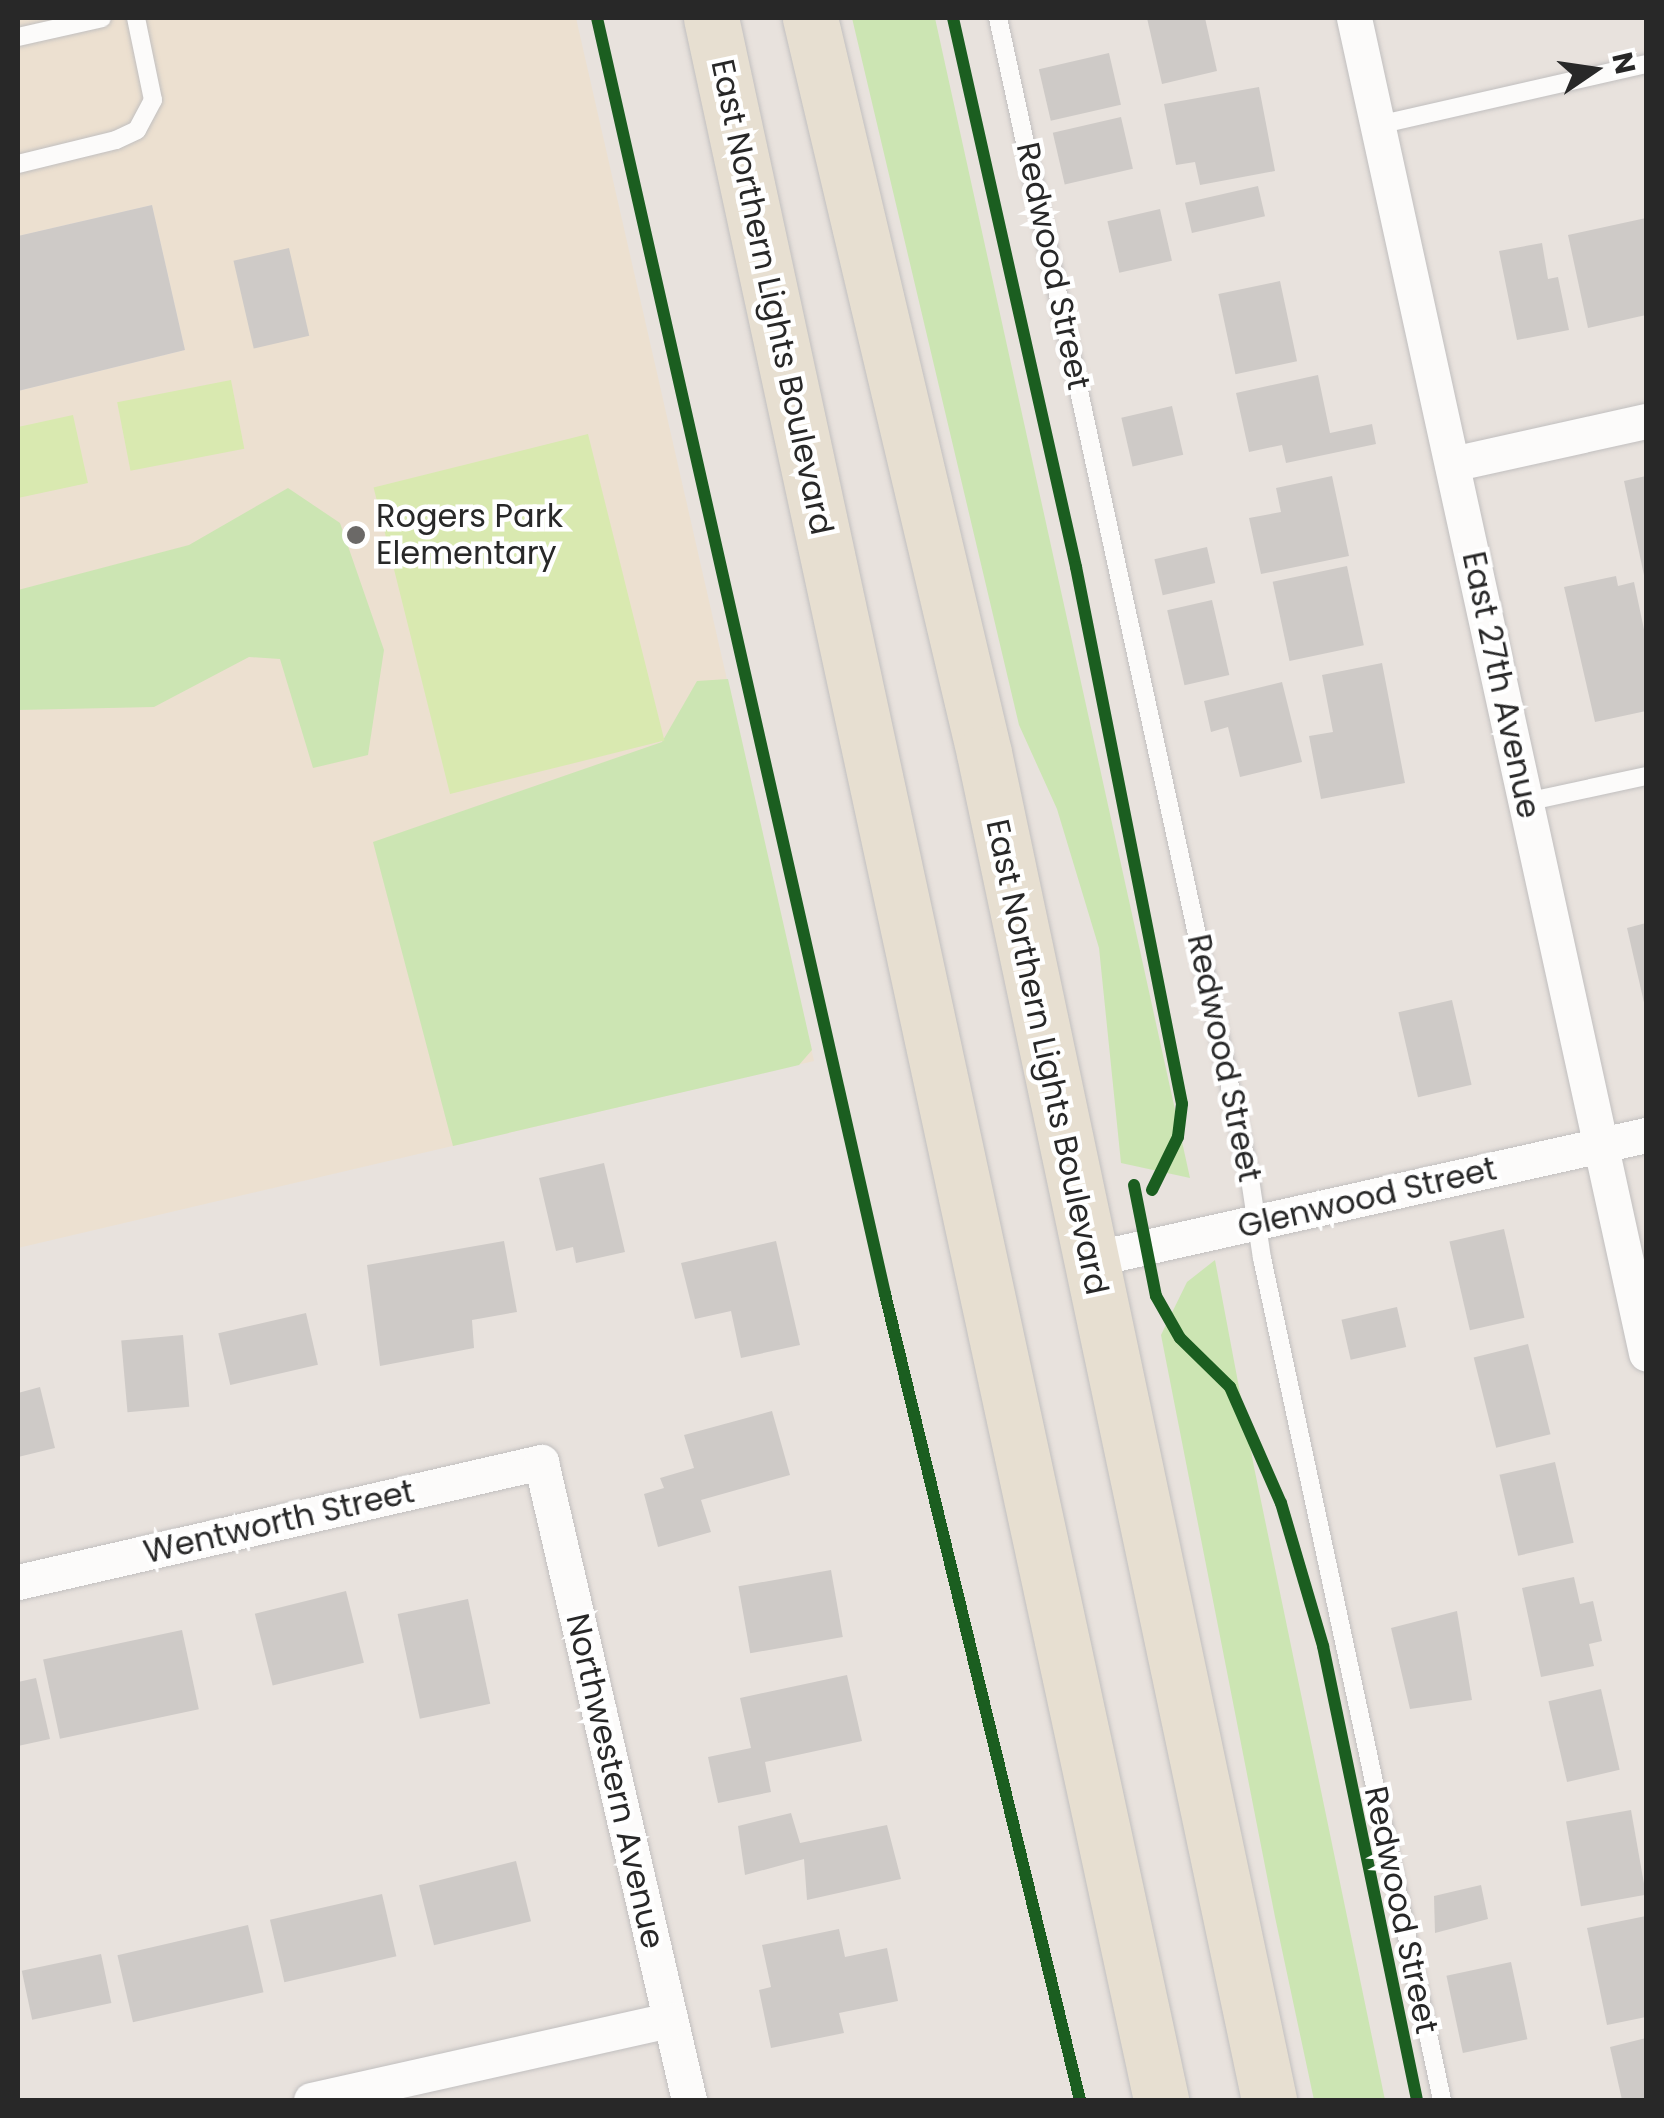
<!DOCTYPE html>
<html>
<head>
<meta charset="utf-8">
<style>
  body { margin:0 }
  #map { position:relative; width:1664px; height:2118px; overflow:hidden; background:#e8e2dd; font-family:Poppins,sans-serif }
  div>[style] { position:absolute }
  .education>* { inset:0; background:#ece0d0 }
  .green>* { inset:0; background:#cce5b3 }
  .pitch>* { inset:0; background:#d9e9b0; transform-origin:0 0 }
  .building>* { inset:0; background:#cecac7; transform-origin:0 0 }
  .roads { filter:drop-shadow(0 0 2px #c1bfbf) drop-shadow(0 0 2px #c1bfbf) }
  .lane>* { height:18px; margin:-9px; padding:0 9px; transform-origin:9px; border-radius:9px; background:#fcfbfa }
  .street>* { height:35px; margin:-17.5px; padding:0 17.5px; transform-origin:17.5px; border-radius:17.5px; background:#fcfbfa }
  .primary>* { height:55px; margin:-27.5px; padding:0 27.5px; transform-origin:27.5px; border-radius:27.5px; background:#e7dfd1 }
  .cycleway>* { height:12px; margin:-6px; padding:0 6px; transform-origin:6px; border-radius:6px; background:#1b5e20 }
  .dots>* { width:28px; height:28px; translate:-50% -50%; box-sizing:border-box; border:5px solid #fff; border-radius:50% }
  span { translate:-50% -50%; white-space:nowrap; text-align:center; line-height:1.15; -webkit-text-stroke:9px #fff; paint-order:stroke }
  .street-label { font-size:32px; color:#282828 }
  .poi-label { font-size:32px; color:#282828 }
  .left { translate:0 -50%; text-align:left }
  .frame { position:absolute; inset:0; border:20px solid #282828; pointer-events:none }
  .north { position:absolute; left:1544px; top:20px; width:100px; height:100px; -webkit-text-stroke:8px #fff; paint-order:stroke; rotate:77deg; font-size:28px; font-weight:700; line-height:40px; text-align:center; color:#282828 }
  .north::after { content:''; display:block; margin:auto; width:35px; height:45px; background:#282828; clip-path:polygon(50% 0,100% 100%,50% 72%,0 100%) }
</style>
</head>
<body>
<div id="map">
  <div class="education">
    <div style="clip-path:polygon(18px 18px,576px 18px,814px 1061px,18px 1248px,18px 391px,185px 350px,152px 205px,18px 236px)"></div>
  </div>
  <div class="green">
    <div style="clip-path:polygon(852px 18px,935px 18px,1190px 1178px,1121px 1163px,1099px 948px,1057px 809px,1019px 725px)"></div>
    <div style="clip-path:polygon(288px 488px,340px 523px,384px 650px,368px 755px,313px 768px,280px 659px,249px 657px,154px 707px,18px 710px,18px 590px,189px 545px)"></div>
    <div style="clip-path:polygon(728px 679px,812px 1050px,799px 1065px,453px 1146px,373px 842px,662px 742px,697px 681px)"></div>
    <div style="clip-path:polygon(1215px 1260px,1254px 1467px,1385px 2100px,1314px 2100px,1275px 1917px,1161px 1335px,1187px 1282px)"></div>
  </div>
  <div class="pitch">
    <div style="left:231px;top:380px;width:70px;height:116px;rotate:79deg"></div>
    <div style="clip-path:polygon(73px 415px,88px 483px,18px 498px,18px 427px)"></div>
    <div style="left:588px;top:434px;width:316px;height:221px;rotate:76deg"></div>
  </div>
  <div class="building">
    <div style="clip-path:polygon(1147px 18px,1205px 18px,1217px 71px,1162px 84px)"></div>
    <div style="left:1109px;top:53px;width:53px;height:72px;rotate:77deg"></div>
    <div style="clip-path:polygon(1259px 87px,1275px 171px,1200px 185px,1195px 162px,1176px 165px,1164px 104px)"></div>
    <div style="left:1121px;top:117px;width:53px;height:70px;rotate:77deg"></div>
    <div style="left:1258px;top:186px;width:31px;height:75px;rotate:77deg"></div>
    <div style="clip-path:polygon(152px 205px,185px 350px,18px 391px,18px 236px)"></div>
    <div style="left:1160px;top:209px;width:53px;height:54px;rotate:77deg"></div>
    <div style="clip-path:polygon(1646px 218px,1646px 315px,1588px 328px,1568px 235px)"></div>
    <div style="clip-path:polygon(1542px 243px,1548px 279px,1558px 277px,1569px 330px,1517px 340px,1499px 251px)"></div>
    <div style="left:289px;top:248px;width:90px;height:57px;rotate:77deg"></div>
    <div style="left:1280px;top:281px;width:82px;height:63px;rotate:78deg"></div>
    <div style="clip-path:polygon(1318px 375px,1330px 433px,1372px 424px,1376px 444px,1286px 463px,1282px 445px,1249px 452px,1236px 393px)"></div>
    <div style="left:1172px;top:406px;width:50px;height:52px;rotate:77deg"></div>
    <div style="clip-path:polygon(1332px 476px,1349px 556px,1261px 574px,1249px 518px,1281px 512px,1276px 488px)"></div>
    <div style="clip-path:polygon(1646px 476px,1646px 579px,1645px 580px,1624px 481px)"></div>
    <div style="left:1207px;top:547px;width:37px;height:54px;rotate:77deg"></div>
    <div style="left:1347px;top:566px;width:81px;height:76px;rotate:78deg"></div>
    <div style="clip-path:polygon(1616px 576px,1618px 586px,1634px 582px,1646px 639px,1646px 711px,1595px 722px,1564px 587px)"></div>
    <div style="left:1212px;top:600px;width:77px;height:46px;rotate:77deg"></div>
    <div style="clip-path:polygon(1382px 663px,1405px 783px,1321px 799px,1309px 736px,1333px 732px,1322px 675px)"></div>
    <div style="clip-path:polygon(1282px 682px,1302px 762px,1240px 777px,1228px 727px,1211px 732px,1204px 701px)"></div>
    <div style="clip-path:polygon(1646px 923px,1646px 1007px,1645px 1007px,1627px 928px)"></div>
    <div style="left:1452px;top:1000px;width:87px;height:55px;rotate:77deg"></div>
    <div style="clip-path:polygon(604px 1163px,625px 1252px,576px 1263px,573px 1247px,556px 1251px,539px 1178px)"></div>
    <div style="left:1504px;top:1229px;width:91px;height:56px;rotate:77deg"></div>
    <div style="clip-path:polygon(504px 1241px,517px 1312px,472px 1320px,474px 1348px,380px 1366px,367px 1265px)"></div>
    <div style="clip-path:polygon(776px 1241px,800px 1345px,741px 1358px,731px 1311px,695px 1319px,681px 1263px)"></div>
    <div style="left:1397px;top:1307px;width:41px;height:57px;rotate:77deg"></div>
    <div style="left:306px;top:1313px;width:53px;height:90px;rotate:77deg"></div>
    <div style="left:183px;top:1335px;width:72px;height:62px;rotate:85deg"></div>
    <div style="left:1528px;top:1344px;width:93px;height:56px;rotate:76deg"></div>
    <div style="clip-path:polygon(40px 1387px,55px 1448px,18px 1457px,18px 1393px)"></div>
    <div style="clip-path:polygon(772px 1411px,790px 1475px,701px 1500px,711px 1532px,658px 1547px,644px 1494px,664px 1488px,660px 1478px,694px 1468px,684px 1435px)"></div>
    <div style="left:1555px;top:1462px;width:83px;height:57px;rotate:77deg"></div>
    <div style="left:831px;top:1570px;width:68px;height:94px;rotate:80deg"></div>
    <div style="clip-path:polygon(1574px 1577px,1580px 1604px,1593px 1601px,1602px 1641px,1589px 1644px,1594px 1666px,1541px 1677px,1522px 1588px)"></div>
    <div style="left:346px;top:1591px;width:74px;height:94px;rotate:76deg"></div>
    <div style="left:468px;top:1599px;width:107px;height:72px;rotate:78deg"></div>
    <div style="clip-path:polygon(1457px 1611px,1472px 1700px,1410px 1709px,1391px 1628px)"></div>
    <div style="left:182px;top:1630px;width:81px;height:142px;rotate:78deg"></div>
    <div style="clip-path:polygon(847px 1675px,862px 1741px,765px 1762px,771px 1792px,718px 1803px,708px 1757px,751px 1748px,740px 1698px)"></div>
    <div style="clip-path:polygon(36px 1678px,50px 1739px,18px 1746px,18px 1682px)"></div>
    <div style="left:1601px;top:1689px;width:83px;height:54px;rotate:77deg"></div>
    <div style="left:1631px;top:1810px;width:86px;height:66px;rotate:80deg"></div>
    <div style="clip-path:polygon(791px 1813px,800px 1843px,887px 1825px,901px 1879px,807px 1900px,804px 1859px,745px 1875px,738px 1826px)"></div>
    <div style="left:516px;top:1861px;width:62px;height:100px;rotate:76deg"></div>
    <div style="clip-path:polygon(1481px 1885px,1488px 1919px,1435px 1933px,1434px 1896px)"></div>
    <div style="left:382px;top:1894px;width:64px;height:115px;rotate:77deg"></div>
    <div style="clip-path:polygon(1646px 1916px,1646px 2017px,1607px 2025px,1587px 1928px)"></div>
    <div style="left:248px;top:1925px;width:69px;height:134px;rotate:77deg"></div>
    <div style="clip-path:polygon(839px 1929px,845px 1957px,887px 1948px,898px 2001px,839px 2013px,844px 2033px,771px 2048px,759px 1990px,771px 1987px,762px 1945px)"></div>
    <div style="left:101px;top:1954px;width:50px;height:81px;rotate:78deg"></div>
    <div style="left:1511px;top:1962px;width:79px;height:66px;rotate:78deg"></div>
    <div style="clip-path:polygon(1646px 2038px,1646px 2100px,1622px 2100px,1610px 2047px)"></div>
  </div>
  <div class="roads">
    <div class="lane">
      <div style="left:998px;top:18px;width:1188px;rotate:77.75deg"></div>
      <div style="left:1250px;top:1179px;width:80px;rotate:81.4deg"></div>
      <div style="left:1262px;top:1258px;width:861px;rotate:77.93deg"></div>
      <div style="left:18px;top:37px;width:86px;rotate:-12.7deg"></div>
      <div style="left:1378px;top:125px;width:275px;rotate:-12.8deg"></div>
      <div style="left:18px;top:164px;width:101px;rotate:-13.8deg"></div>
      <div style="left:116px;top:140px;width:23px;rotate:-25deg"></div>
      <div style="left:137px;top:130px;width:34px;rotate:-62deg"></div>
      <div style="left:153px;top:100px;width:84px;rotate:-101.7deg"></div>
      <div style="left:1526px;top:802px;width:123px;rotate:-12.2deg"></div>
    </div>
    <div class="street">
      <div style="left:1354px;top:18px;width:1367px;rotate:77.66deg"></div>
      <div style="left:1452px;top:464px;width:199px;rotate:-12.5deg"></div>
      <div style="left:1088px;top:1260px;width:572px;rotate:-12.63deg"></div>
      <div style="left:18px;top:1582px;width:537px;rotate:-12.92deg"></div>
      <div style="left:541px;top:1462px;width:655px;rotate:76.94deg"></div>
      <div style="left:311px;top:2100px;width:368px;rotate:-12.6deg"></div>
    </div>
    <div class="primary">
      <div style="left:711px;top:18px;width:2130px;rotate:77.8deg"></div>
      <div style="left:810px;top:18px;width:755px;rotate:76.68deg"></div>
      <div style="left:984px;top:753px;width:1377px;rotate:78.05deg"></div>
    </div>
  </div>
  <div class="cycleway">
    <div style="left:597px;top:18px;width:1308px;rotate:77.28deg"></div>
    <div style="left:885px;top:1294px;width:829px;rotate:76.4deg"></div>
    <div style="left:953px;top:18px;width:563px;rotate:77.37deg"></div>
    <div style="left:1076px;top:567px;width:547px;rotate:78.83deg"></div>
    <div style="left:1182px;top:1104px;width:33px;rotate:97deg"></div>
    <div style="left:1178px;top:1137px;width:59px;rotate:116.1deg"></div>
    <div style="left:1134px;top:1185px;width:113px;rotate:78.8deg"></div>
    <div style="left:1156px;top:1296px;width:48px;rotate:60.3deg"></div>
    <div style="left:1180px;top:1338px;width:70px;rotate:44.4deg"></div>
    <div style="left:1230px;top:1387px;width:127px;rotate:66.3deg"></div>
    <div style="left:1281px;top:1503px;width:149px;rotate:73.6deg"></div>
    <div style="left:1323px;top:1646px;width:464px;rotate:78.3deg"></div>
  </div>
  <div class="dots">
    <div style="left:356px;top:535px;background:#6b6967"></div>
  </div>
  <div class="street-label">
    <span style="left:1053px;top:266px;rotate:78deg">Redwood Street</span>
    <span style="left:772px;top:297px;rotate:78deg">East Northern Lights Boulevard</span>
    <span style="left:1501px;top:685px;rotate:78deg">East 27th Avenue</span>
    <span style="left:1047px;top:1057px;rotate:78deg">East Northern Lights Boulevard</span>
    <span style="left:1224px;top:1058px;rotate:78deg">Redwood Street</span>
    <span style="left:1367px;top:1198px;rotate:-13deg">Glenwood Street</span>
    <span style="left:279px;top:1522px;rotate:-13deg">Wentworth Street</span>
    <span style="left:615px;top:1781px;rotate:77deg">Northwestern Avenue</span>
    <span style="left:1401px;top:1910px;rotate:78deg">Redwood Street</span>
  </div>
  <div class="poi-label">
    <span class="left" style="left:376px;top:535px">Rogers Park<br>Elementary</span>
  </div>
  <div class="frame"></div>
  <div class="north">N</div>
</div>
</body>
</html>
